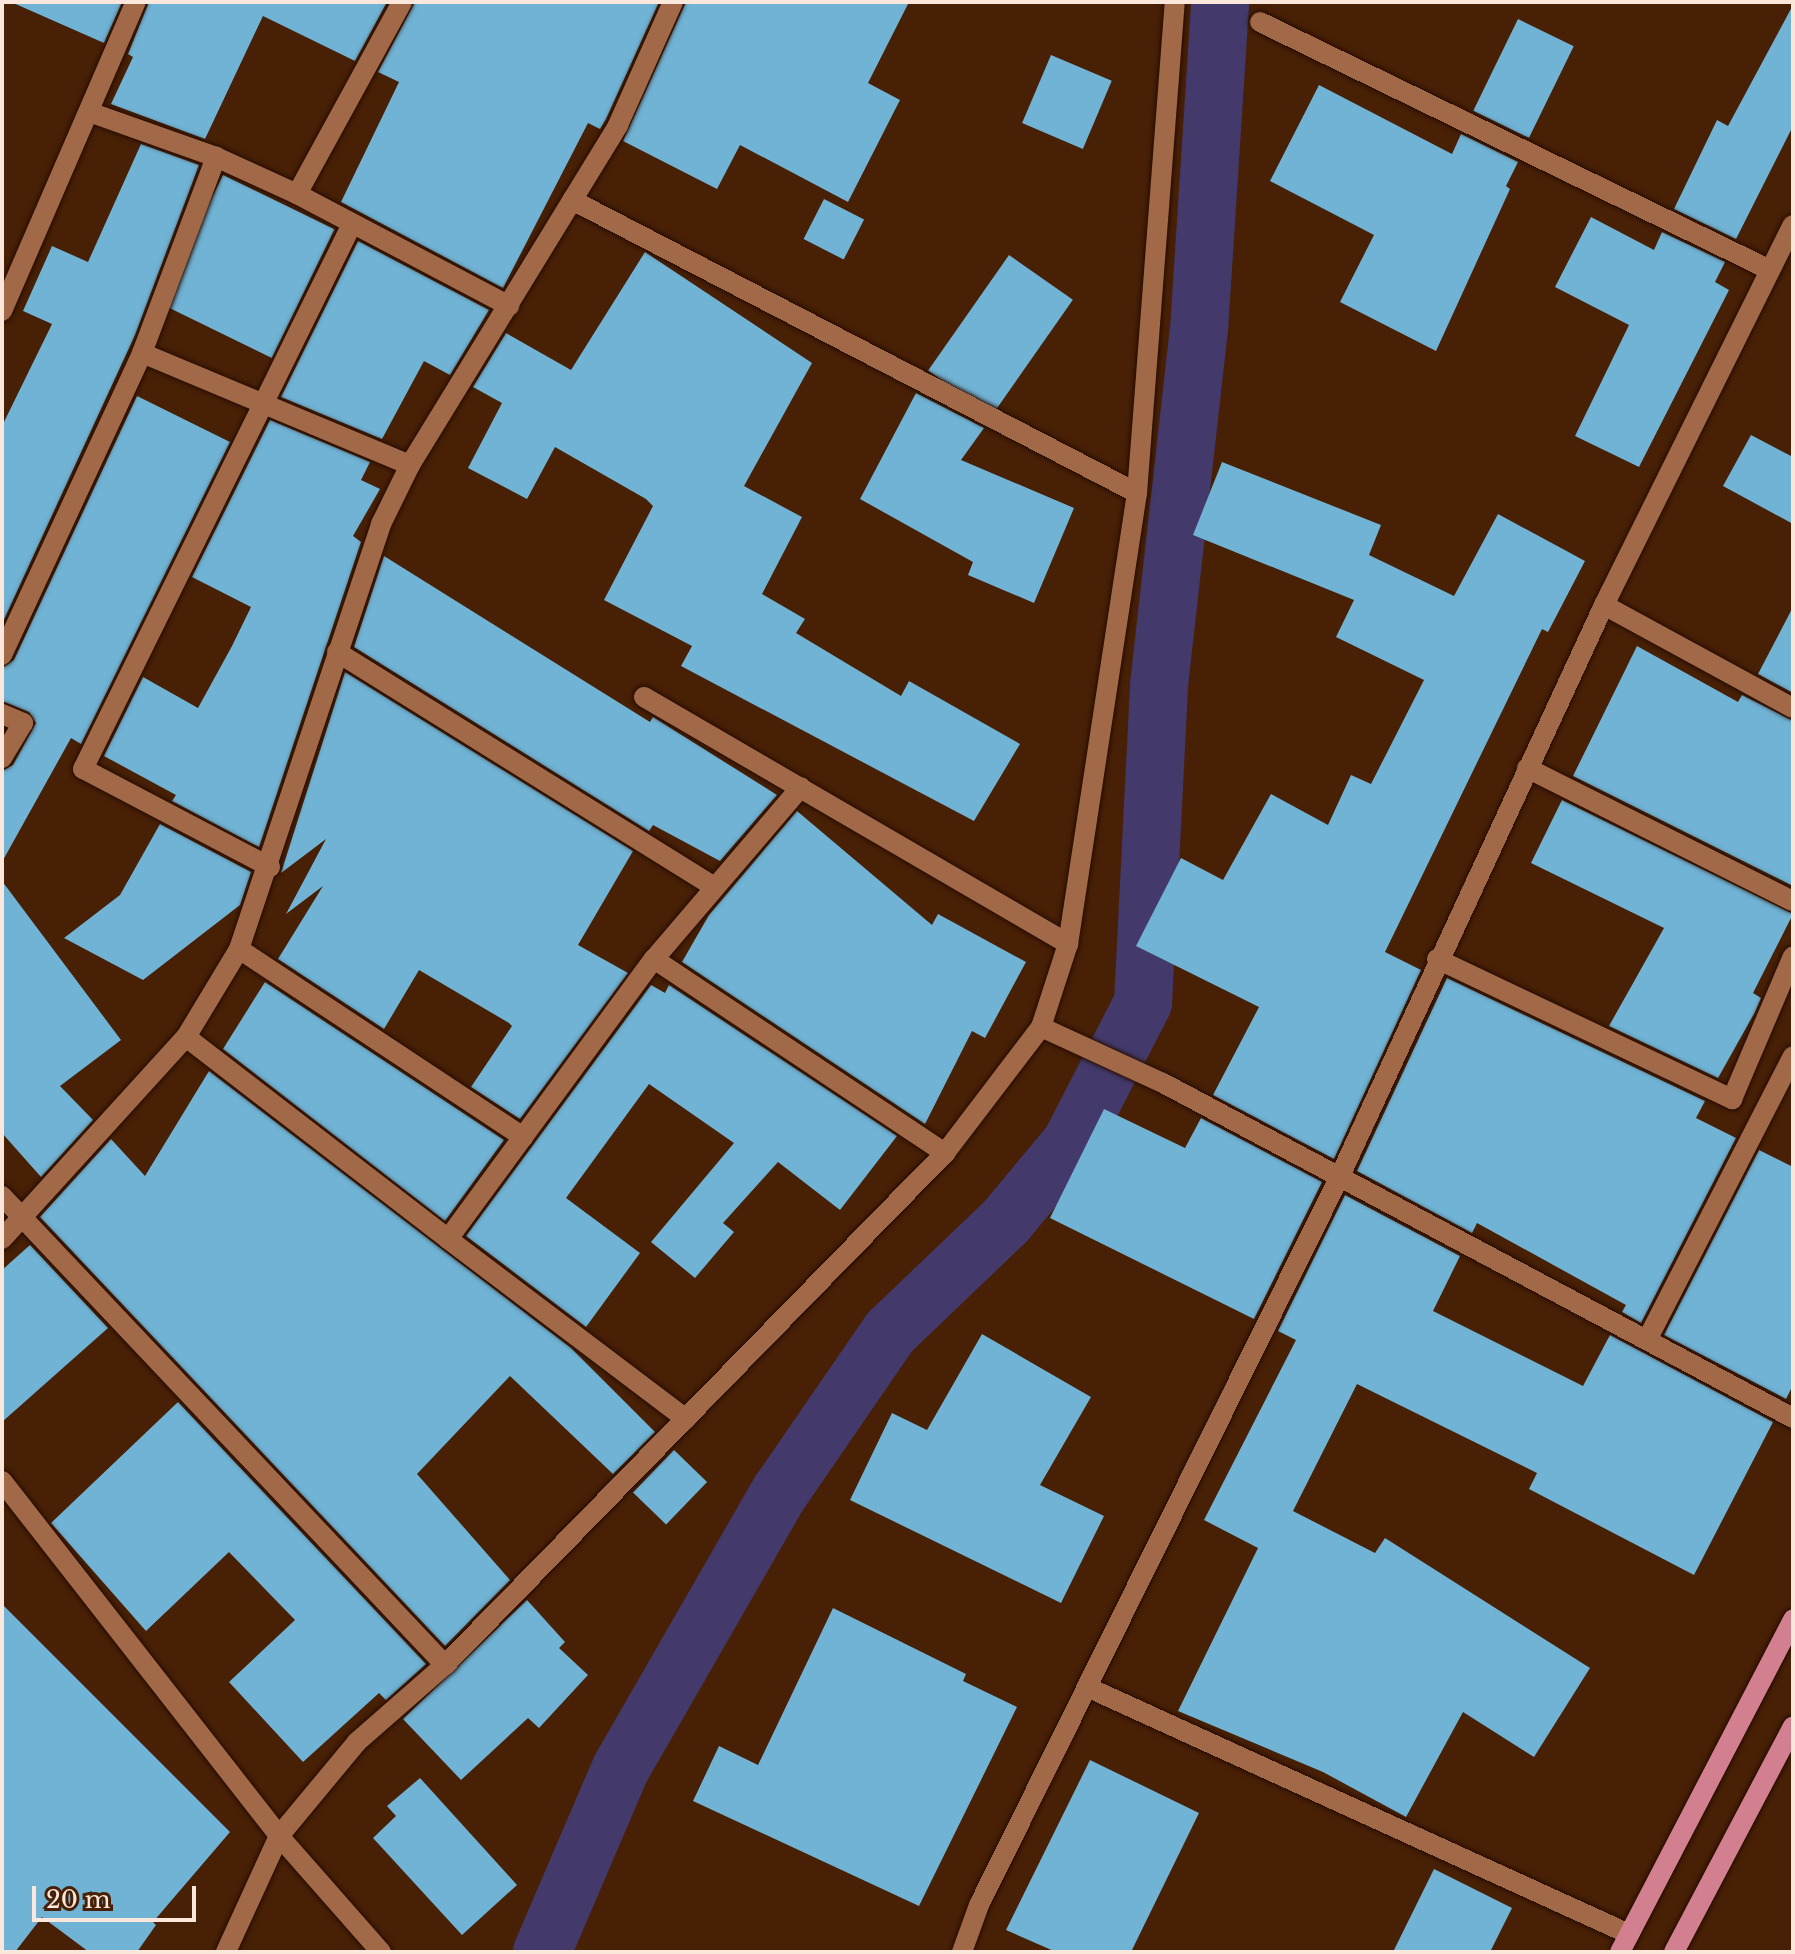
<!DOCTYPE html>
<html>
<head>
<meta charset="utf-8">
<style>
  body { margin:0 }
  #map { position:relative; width:1795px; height:1954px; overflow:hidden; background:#472006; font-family:"Libre Baskerville",serif }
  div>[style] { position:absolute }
  .canal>* { height:58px; margin:-29px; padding:0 29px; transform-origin:29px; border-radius:29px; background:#433a6b }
  .building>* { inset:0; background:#70b3d4; transform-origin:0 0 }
  .roads { filter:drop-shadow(0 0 2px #260c00) drop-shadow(0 0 2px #260c00) }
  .minor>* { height:20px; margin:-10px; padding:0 10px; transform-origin:10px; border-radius:10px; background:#a26948 }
  .major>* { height:20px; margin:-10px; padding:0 10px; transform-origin:10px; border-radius:10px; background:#d27f8f }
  span { translate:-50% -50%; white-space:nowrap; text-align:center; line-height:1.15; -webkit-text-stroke:8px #472006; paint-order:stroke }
  .frame { position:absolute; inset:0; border:4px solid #fbe7dc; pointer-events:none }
  .scale { position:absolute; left:32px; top:1886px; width:164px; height:36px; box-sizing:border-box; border:4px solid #fbe7dc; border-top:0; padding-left:10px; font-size:24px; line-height:28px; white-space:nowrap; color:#fbe7dc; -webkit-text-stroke:6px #472006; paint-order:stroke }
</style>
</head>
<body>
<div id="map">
  <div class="canal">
    <div style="left:542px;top:1952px;width:200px;rotate:-66.8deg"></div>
    <div style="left:621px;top:1768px;width:319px;rotate:-60.1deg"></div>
    <div style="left:780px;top:1492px;width:194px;rotate:-55.5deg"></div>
    <div style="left:890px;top:1332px;width:161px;rotate:-43.7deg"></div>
    <div style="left:1006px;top:1221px;width:102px;rotate:-50.2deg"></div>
    <div style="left:1071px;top:1143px;width:157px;rotate:-62.8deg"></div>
    <div style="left:1143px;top:1003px;width:318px;rotate:-87.1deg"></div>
    <div style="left:1159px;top:685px;width:357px;rotate:-83.6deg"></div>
    <div style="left:1199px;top:330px;width:329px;rotate:-86.3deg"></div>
  </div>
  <div class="building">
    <div style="clip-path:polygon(11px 2px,122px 2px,104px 43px)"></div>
    <div style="clip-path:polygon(149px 2px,387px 2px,355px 61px,263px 16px,205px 139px,111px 104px,133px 57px,128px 54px)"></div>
    <div style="clip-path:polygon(415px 2px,659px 2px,606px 119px,600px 129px,588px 123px,503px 288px,341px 202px,399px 82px,378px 72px)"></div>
    <div style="clip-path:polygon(686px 2px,909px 2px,868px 83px,900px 100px,848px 202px,740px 145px,717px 189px,623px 141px)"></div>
    <div style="clip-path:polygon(1793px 5px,1793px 126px,1736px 239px,1674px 209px,1717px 120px,1728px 126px)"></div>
    <div style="left:1518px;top:19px;width:62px;height:102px;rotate:26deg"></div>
    <div style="left:1051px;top:55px;width:66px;height:74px;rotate:23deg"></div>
    <div style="clip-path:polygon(1319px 85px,1452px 154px,1461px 134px,1518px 162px,1506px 186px,1510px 189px,1436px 351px,1340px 302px,1374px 235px,1270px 181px)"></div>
    <div style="clip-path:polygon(141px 144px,199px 165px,135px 335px,2px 624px,2px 426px,52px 324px,23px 311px,52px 246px,88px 262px)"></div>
    <div style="left:223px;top:175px;width:124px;height:143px;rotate:26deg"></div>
    <div style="left:824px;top:199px;width:45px;height:45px;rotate:27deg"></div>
    <div style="clip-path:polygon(1591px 217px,1654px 250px,1662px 232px,1725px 262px,1715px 282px,1729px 290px,1639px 467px,1575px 436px,1629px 325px,1555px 287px)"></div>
    <div style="clip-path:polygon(358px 241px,489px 310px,450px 375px,424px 361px,382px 439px,281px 397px)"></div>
    <div style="clip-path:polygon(645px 252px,812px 363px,744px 486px,802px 517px,762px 594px,805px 619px,796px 633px,901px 696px,909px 681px,1020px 744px,974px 821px,681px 666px,692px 646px,604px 600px,653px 506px,646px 499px,555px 447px,527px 499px,468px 468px,502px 403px,473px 387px,506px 333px,571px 370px)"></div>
    <div style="left:1009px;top:255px;width:78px;height:141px;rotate:35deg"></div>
    <div style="clip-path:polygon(916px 393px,984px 428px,961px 460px,1074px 508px,1034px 603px,968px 575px,973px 562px,860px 499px)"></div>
    <div style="clip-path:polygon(137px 396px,230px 442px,81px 744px,71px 738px,2px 862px,2px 771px,13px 765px,36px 723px,29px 712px,2px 701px,2px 668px,14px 660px)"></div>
    <div style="clip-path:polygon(270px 420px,370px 462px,361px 480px,380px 489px,353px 536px,361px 542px,259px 847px,172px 801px,176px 795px,104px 756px,143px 677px,198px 708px,232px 646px,251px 607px,192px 577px)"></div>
    <div style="clip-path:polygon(1751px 435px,1793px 457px,1793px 524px,1723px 486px)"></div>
    <div style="clip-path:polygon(1222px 462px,1381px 525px,1369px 555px,1454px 596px,1498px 514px,1585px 561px,1548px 632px,1542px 629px,1385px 952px,1421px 970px,1334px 1159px,1213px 1095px,1259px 1007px,1136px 946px,1181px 858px,1223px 880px,1271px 794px,1328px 825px,1351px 775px,1371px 784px,1424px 680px,1336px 637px,1354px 600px,1193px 535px)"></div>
    <div style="clip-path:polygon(384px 556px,650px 722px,653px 717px,777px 795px,720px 861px,653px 825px,649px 831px,354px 647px)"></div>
    <div style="clip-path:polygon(1793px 607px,1793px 693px,1758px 674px)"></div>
    <div style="clip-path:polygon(1637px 646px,1738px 702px,1742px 695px,1793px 721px,1793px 886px,1573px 776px)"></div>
    <div style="clip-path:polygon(345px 672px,633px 851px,578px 945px,628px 973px,520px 1119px,471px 1087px,512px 1026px,509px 1023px,419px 970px,384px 1029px,278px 959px,323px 886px,286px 914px,326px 839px,281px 873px)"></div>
    <div style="clip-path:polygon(1562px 800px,1793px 914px,1753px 993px,1761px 998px,1755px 1012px,1718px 1078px,1609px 1026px,1664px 928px,1531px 863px)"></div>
    <div style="clip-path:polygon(797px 811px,932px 925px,938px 914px,1026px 962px,985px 1038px,972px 1031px,925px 1124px,682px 962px,709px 915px)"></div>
    <div style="clip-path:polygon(160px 824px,251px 872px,240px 905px,143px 980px,64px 938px,120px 895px)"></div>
    <div style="clip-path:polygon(2px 881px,121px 1040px,60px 1086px,93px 1120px,41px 1177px,2px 1133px)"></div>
    <div style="clip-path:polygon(1447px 978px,1705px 1101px,1696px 1118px,1736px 1138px,1641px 1323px,1622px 1312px,1626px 1305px,1477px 1223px,1472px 1233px,1357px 1171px)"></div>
    <div style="clip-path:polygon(265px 982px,504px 1140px,445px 1221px,223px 1049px)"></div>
    <div style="clip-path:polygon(651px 985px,665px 993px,669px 985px,897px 1136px,840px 1210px,778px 1162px,723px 1223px,734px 1232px,695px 1278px,651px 1242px,734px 1143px,649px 1084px,566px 1198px,640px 1253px,586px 1327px,466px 1236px)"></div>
    <div style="clip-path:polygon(209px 1071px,571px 1348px,655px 1432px,613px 1474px,510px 1376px,417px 1474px,510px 1580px,445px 1646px,40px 1217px,111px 1139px,145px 1176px)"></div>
    <div style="clip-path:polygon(1104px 1109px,1185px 1148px,1201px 1118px,1322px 1182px,1254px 1319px,1050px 1218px)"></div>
    <div style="clip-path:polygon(1759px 1150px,1793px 1167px,1793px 1385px,1786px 1399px,1664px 1335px)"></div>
    <div style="clip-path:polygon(1345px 1195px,1460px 1256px,1433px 1311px,1583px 1386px,1610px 1335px,1773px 1422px,1694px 1575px,1529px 1489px,1537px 1473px,1357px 1384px,1293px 1511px,1375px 1553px,1385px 1538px,1590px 1668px,1534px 1757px,1463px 1712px,1406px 1817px,1323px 1772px,1178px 1711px,1258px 1548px,1204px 1520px,1296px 1340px,1278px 1331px)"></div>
    <div style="clip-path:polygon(30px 1245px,108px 1328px,2px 1422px,2px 1270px)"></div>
    <div style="clip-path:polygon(982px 1334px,1091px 1397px,1040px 1485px,1104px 1516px,1061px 1603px,850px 1500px,892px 1413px,927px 1430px)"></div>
    <div style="clip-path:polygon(178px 1402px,426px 1664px,386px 1700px,379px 1693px,303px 1762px,229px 1682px,295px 1620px,229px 1552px,146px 1631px,51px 1523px)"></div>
    <div style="left:674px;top:1450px;width:46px;height:59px;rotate:44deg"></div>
    <div style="clip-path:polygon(527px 1600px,565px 1642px,559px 1648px,588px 1675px,539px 1728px,528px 1718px,461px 1780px,403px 1719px)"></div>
    <div style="clip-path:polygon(2px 1604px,230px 1832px,153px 1922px,156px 1925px,137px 1952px,89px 1952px,42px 1917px,15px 1952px,2px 1952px)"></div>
    <div style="clip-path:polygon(833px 1608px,966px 1674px,963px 1681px,1017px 1707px,919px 1906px,693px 1801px,719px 1746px,758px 1765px)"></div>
    <div style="clip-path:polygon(1090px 1760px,1199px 1813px,1131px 1952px,1056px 1952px,1006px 1930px)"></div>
    <div style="clip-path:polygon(420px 1778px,517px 1885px,462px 1935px,373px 1838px,396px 1816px,387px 1806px)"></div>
    <div style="clip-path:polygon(1434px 1869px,1512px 1908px,1490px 1952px,1393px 1952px)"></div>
  </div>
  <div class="roads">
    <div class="minor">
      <div style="left:1260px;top:22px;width:567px;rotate:25.93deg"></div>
      <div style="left:216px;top:157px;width:89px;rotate:24.6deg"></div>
      <div style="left:297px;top:194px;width:240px;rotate:27.8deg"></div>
      <div style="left:297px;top:194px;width:219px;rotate:-61.3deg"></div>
      <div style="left:572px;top:200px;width:636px;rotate:27.41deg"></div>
      <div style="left:2px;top:311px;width:337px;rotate:-66.6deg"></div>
      <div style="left:142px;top:353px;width:290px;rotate:22.7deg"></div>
      <div style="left:1604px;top:605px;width:215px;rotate:28.6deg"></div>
      <div style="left:337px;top:652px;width:445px;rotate:31.9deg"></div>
      <div style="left:2px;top:655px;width:333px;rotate:-65.1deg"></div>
      <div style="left:142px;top:353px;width:210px;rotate:-69.3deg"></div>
      <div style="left:216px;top:157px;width:135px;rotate:-160.5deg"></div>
      <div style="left:644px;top:697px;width:491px;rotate:30.2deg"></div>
      <div style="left:2px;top:714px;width:23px;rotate:23deg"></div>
      <div style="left:23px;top:723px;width:41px;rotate:121deg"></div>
      <div style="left:1527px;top:768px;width:297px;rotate:26.6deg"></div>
      <div style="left:270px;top:867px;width:211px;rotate:-152.3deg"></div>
      <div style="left:83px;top:769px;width:606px;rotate:-63.73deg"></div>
      <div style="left:239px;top:949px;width:341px;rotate:33.5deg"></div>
      <div style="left:654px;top:959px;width:226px;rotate:-49.5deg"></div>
      <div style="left:1437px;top:959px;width:327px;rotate:25.4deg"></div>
      <div style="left:1732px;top:1099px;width:155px;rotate:-66.9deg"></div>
      <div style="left:1041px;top:1027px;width:87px;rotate:-72deg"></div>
      <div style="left:1068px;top:944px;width:456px;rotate:-81.3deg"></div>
      <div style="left:1137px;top:493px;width:492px;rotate:-85.6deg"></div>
      <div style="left:186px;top:1037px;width:331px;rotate:37.6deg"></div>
      <div style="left:2px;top:1196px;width:645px;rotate:46.63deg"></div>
      <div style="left:2px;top:1239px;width:273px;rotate:-47.7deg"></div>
      <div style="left:186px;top:1037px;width:103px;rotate:-58.9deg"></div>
      <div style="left:239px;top:949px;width:448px;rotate:-71.5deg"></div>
      <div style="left:381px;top:524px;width:66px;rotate:-63.8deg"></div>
      <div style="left:410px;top:465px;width:399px;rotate:-58.5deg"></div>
      <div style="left:618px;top:125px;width:135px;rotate:-65.9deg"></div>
      <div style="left:1647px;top:1340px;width:319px;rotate:-62.8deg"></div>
      <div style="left:686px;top:1419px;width:298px;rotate:-142.9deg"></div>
      <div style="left:448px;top:1239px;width:348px;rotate:-53.7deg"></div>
      <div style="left:654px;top:959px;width:350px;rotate:33.7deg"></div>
      <div style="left:2px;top:1481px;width:450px;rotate:52deg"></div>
      <div style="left:279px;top:1836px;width:128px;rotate:114.6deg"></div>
      <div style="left:1087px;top:1687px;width:596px;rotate:24.5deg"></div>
      <div style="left:381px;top:1952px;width:154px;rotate:-131.3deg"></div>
      <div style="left:279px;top:1836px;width:122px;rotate:-50.3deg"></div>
      <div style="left:357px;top:1742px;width:117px;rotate:-41.2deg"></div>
      <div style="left:445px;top:1665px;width:716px;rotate:-45.68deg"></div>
      <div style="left:945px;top:1153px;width:158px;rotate:-52.7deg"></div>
      <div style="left:1041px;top:1027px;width:134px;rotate:24.7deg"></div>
      <div style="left:1163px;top:1083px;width:714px;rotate:28deg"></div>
      <div style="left:962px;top:1952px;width:50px;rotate:-70.1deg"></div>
      <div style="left:979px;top:1905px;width:813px;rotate:-63.66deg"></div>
      <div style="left:1340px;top:1176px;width:629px;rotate:-65.19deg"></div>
      <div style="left:1604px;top:605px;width:424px;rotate:-63.6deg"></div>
    </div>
    <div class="major">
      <div style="left:1620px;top:1952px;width:375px;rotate:-62.5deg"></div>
      <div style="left:1674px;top:1952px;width:255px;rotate:-62.2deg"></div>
    </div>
  </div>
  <div class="frame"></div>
  <div class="scale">20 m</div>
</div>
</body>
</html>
